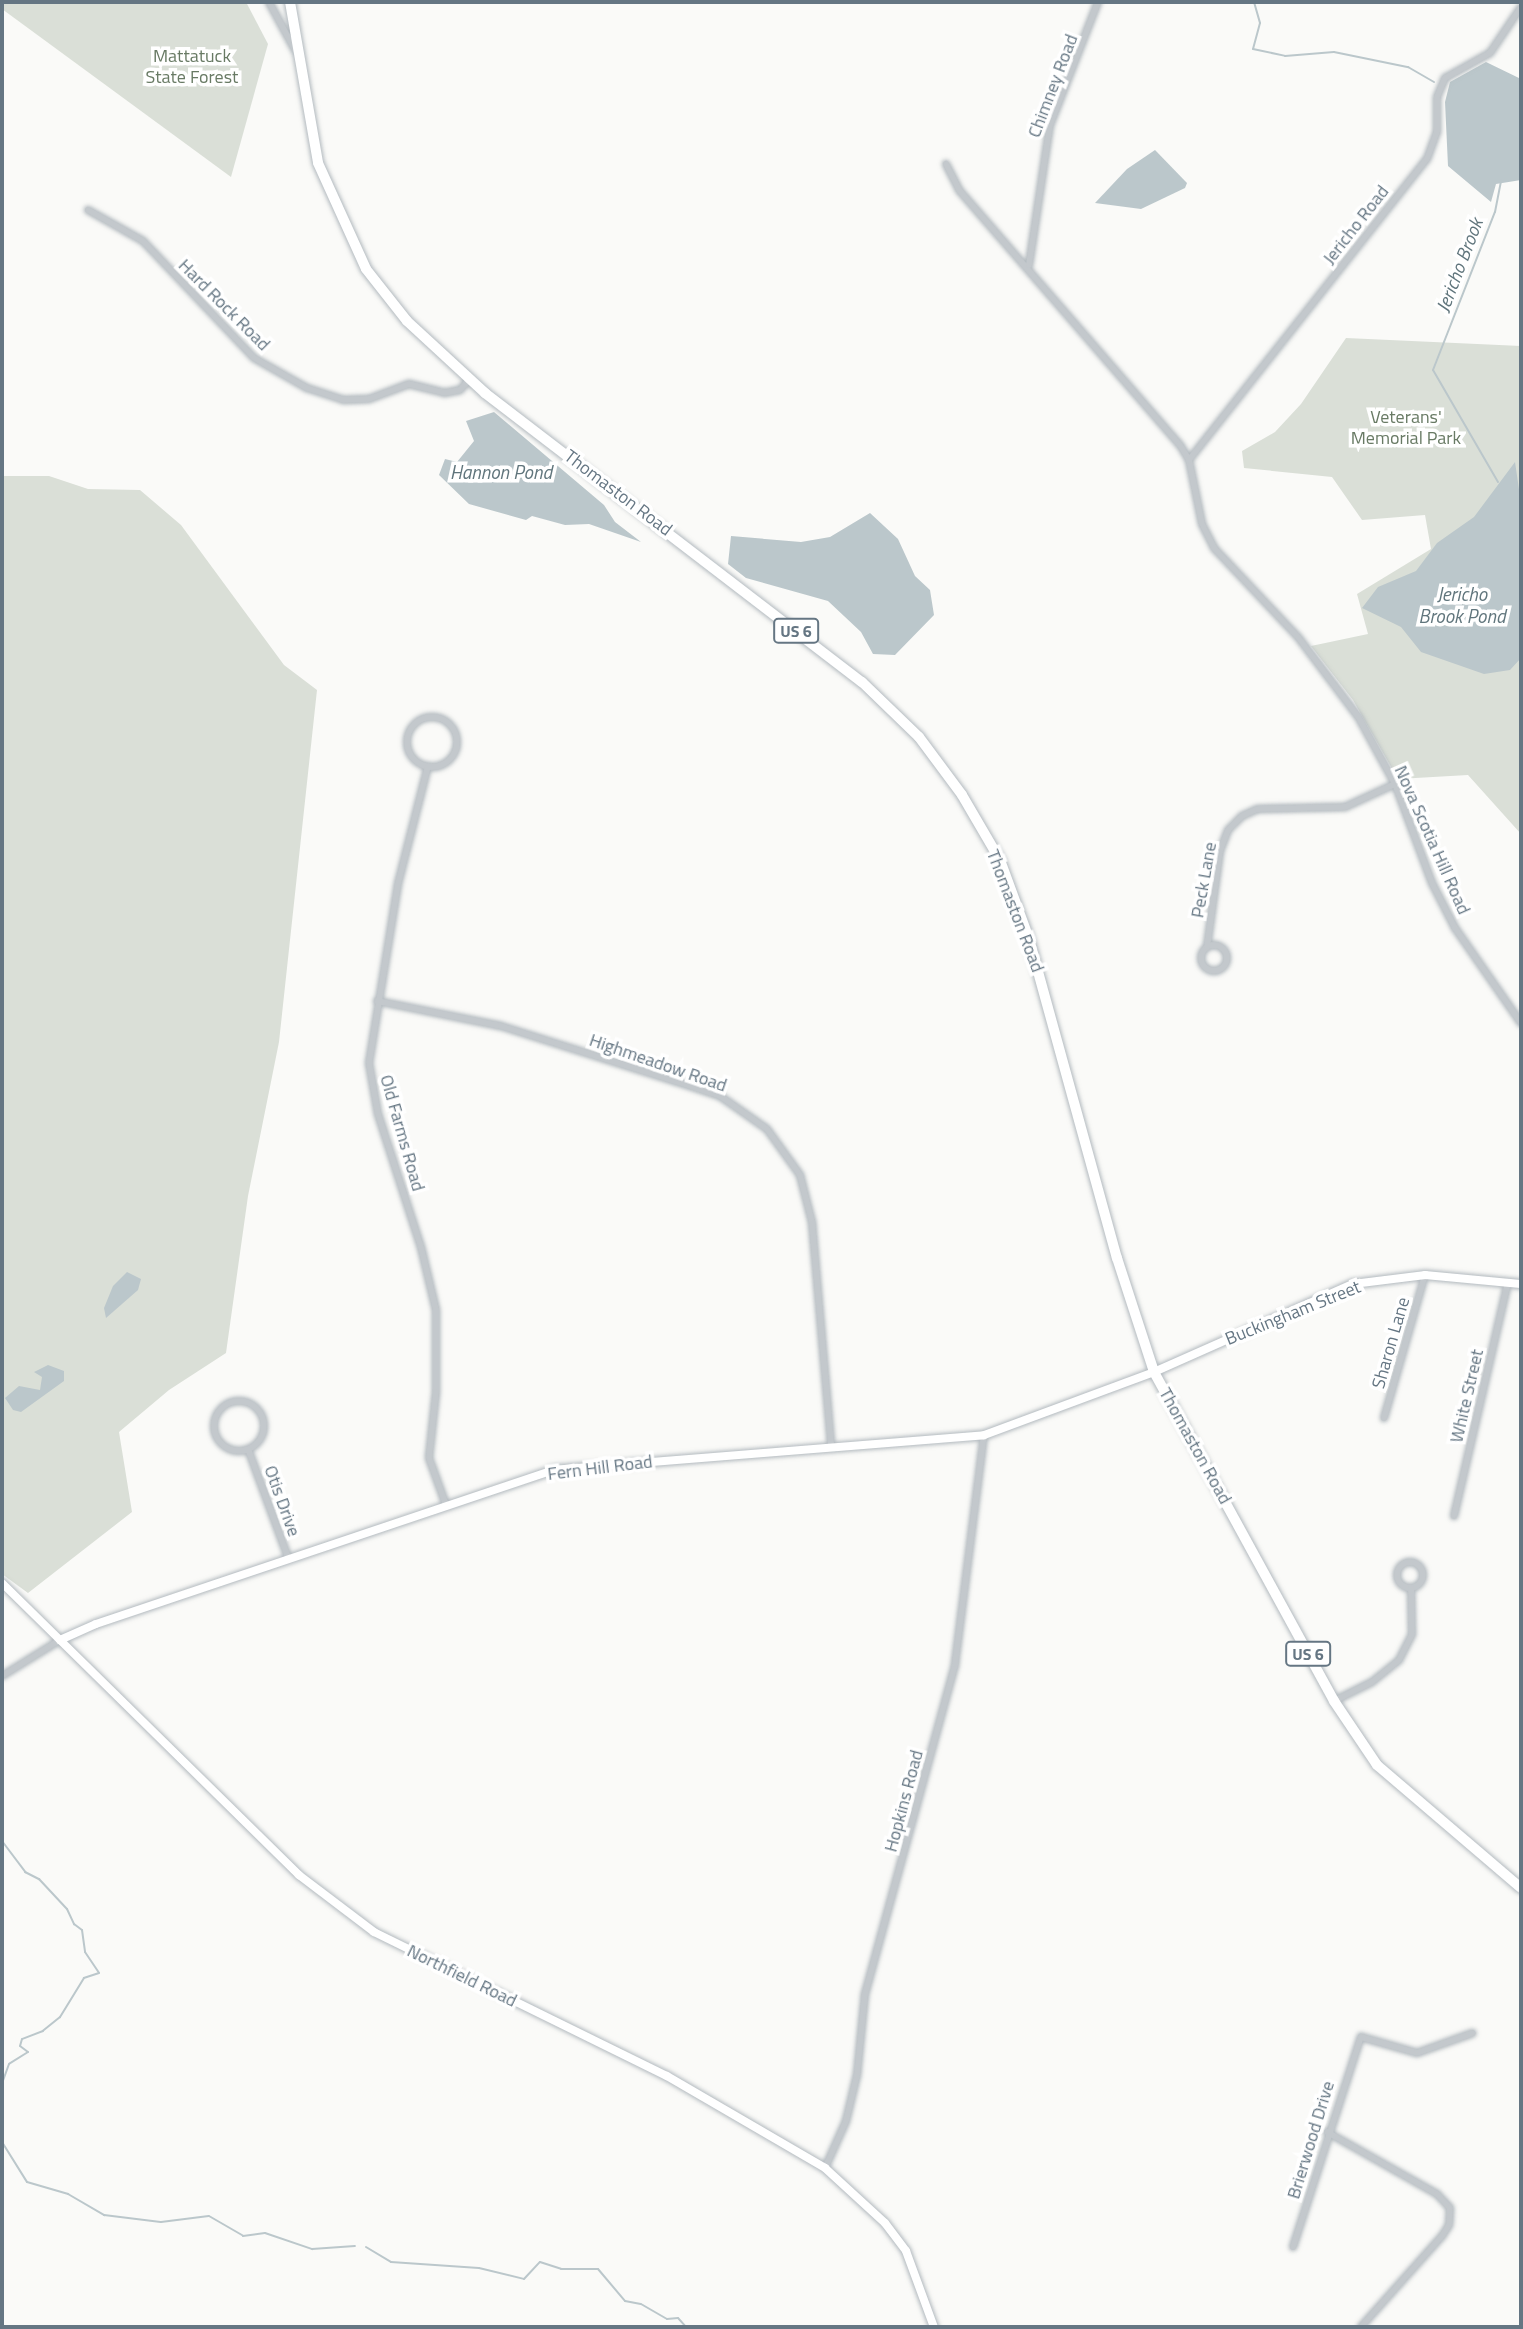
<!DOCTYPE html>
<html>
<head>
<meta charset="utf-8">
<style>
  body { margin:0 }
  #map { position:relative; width:1523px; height:2329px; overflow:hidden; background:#fafaf8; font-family:"Titillium Web",sans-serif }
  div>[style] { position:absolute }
  .green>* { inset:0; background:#dadfd7 }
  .water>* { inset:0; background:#bbc7cb }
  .stream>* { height:2px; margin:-1px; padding:0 1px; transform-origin:1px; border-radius:1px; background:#bbc7cb }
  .roads { filter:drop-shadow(0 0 2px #b3babf) drop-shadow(0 0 2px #b3babf) }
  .street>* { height:6px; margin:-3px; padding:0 3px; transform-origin:3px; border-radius:3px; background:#c3c8cc }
  .street>.ring { margin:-3px; padding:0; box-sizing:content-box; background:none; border:6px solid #c3c8cc; border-radius:50% }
  .secondary>* { height:8px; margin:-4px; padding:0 4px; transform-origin:4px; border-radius:4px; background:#fff }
  .primary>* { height:10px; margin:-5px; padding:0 5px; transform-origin:5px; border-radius:5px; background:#fff }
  span { translate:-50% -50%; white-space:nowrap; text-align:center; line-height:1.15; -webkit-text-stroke:7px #fff; paint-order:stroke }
  .shield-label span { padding:2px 5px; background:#fff; border:2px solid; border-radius:5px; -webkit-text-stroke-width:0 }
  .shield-label { font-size:16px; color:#657683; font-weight:700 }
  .park-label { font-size:18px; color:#687a64 }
  .street-label { font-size:18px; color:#657683 }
  .water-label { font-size:19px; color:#60757c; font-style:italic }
  .frame { position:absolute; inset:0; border:4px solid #657683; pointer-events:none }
</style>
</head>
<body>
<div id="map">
  <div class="green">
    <div style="clip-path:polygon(2px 2px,246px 2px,268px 44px,231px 177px,2px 9px)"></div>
    <div style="clip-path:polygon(1346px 338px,1521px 346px,1521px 834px,1468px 775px,1398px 779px,1353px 700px,1311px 646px,1368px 634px,1357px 594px,1431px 549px,1425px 515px,1362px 520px,1332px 477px,1244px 468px,1242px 451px,1275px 432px,1301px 404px)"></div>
    <div style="clip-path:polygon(2px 476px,49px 476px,88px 489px,140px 490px,181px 525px,284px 665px,317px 690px,279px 1042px,248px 1196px,226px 1353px,169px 1390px,119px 1432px,132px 1512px,28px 1593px,2px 1574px)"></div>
  </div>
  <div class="water">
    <div style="clip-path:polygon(1486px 62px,1521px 79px,1521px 180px,1496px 184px,1491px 202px,1448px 166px,1445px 102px,1450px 82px)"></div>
    <div style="clip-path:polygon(1155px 150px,1187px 183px,1185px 188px,1141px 209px,1095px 203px,1127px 169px)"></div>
    <div style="clip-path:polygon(494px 412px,604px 505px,615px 522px,641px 542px,589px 524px,565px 525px,532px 516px,526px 520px,469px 504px,439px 475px,445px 459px,457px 462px,474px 441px,466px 421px)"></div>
    <div style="clip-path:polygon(1515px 462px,1521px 503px,1521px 658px,1510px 670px,1484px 674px,1421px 652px,1401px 627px,1362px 608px,1378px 587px,1416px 571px,1437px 543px,1474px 517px)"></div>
    <div style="clip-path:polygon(870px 513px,898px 539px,915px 576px,930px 590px,934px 615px,895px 655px,873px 654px,861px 632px,828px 601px,746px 578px,728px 564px,731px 536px,801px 542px,830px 537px)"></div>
    <div style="clip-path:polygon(127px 1272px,141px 1279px,138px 1290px,106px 1318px,104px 1308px,113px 1286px)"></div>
    <div style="clip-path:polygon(48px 1365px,64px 1371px,64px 1381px,21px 1412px,13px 1410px,5px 1398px,19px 1386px,40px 1390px,42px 1377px,34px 1372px)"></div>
  </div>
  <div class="stream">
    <div style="left:1254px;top:2px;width:22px;rotate:74deg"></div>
    <div style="left:1260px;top:23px;width:27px;rotate:105deg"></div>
    <div style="left:1253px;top:49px;width:33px;rotate:12deg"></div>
    <div style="left:1285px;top:56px;width:49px;rotate:-4.7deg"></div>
    <div style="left:1334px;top:52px;width:76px;rotate:11.5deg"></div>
    <div style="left:1408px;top:67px;width:30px;rotate:30deg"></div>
    <div style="left:1498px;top:482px;width:129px;rotate:-120.1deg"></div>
    <div style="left:1433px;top:370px;width:170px;rotate:-68.6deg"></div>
    <div style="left:1495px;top:212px;width:32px;rotate:-79deg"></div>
    <div style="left:2px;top:1841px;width:39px;rotate:53deg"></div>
    <div style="left:25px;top:1872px;width:16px;rotate:27deg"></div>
    <div style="left:39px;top:1879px;width:41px;rotate:47deg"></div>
    <div style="left:67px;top:1909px;width:17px;rotate:65deg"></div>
    <div style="left:74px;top:1924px;width:10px;rotate:37deg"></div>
    <div style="left:82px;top:1930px;width:22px;rotate:82deg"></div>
    <div style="left:85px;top:1952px;width:25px;rotate:56deg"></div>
    <div style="left:99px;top:1973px;width:16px;rotate:162deg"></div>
    <div style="left:84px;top:1978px;width:46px;rotate:121.6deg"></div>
    <div style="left:60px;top:2017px;width:22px;rotate:141deg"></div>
    <div style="left:43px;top:2031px;width:22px;rotate:159deg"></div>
    <div style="left:22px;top:2039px;width:7px;rotate:106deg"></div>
    <div style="left:20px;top:2046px;width:10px;rotate:37deg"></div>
    <div style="left:28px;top:2052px;width:22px;rotate:148deg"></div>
    <div style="left:9px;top:2064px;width:20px;rotate:110deg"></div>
    <div style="left:2px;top:2142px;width:47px;rotate:58deg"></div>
    <div style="left:27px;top:2182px;width:43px;rotate:16.3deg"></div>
    <div style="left:68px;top:2194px;width:42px;rotate:30.3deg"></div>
    <div style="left:104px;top:2215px;width:57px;rotate:7deg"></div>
    <div style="left:161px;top:2222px;width:48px;rotate:-7.1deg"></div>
    <div style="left:209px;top:2216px;width:39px;rotate:30deg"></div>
    <div style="left:243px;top:2236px;width:22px;rotate:-8deg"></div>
    <div style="left:265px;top:2233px;width:50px;rotate:18.8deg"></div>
    <div style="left:312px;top:2249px;width:43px;rotate:-4deg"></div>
    <div style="left:366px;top:2247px;width:29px;rotate:31deg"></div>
    <div style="left:391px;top:2262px;width:88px;rotate:3.9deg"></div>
    <div style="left:479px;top:2268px;width:46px;rotate:13.7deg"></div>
    <div style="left:524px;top:2279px;width:23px;rotate:-47deg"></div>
    <div style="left:540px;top:2262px;width:22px;rotate:18deg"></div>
    <div style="left:561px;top:2269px;width:37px"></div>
    <div style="left:598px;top:2269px;width:42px;rotate:49.8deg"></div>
    <div style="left:625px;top:2301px;width:16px;rotate:11deg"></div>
    <div style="left:641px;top:2304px;width:30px;rotate:30deg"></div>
    <div style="left:667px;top:2319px;width:11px;rotate:-5deg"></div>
    <div style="left:678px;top:2318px;width:12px;rotate:48deg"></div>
  </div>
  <div class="roads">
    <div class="street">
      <div style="left:269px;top:2px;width:57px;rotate:61.6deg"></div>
      <div style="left:946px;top:164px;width:29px;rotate:63deg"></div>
      <div style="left:959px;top:190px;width:337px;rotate:49.1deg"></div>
      <div style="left:1180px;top:445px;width:17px;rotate:59deg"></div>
      <div style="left:1189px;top:460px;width:65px;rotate:78.5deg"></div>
      <div style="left:1202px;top:524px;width:27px;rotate:63deg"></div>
      <div style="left:1214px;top:548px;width:122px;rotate:46.7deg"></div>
      <div style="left:1298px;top:637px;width:101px;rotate:53deg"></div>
      <div style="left:1359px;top:718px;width:75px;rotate:61.4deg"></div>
      <div style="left:1395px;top:784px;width:106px;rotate:69.5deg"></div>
      <div style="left:1432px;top:883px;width:51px;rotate:62.9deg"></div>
      <div style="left:1455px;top:928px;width:116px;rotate:55.2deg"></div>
      <div style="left:88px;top:210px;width:63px;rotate:29.4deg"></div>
      <div style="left:143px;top:241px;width:161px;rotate:46.5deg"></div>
      <div style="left:254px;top:358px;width:61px;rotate:29.5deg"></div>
      <div style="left:307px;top:388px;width:38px;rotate:18deg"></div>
      <div style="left:343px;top:400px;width:26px;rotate:-2deg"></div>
      <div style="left:369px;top:399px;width:43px;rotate:-20.6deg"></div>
      <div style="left:409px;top:384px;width:36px;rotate:14deg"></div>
      <div style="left:444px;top:393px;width:16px;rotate:-11deg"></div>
      <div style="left:460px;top:390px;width:13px;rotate:-48deg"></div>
      <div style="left:1029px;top:265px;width:142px;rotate:-81.5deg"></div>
      <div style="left:1050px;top:125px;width:132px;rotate:-68.7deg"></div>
      <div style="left:1189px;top:460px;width:384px;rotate:-51.7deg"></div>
      <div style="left:1427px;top:159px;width:29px;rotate:-70deg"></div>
      <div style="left:1437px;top:132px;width:35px;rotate:-90deg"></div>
      <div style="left:1437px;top:97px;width:21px;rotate:-67deg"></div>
      <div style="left:1445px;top:78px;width:51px;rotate:-29.1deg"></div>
      <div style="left:1490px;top:53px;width:55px;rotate:-56deg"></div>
      <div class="ring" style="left:407px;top:717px;width:44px;height:44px"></div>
      <div style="left:428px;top:766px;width:122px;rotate:104.3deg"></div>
      <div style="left:398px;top:884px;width:181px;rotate:99.2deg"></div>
      <div style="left:369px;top:1063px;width:52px;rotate:80deg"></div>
      <div style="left:378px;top:1114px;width:140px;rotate:72.1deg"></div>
      <div style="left:421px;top:1247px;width:65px;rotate:76.6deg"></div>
      <div style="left:436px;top:1310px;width:82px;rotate:90deg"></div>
      <div style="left:436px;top:1392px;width:66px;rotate:96.1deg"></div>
      <div style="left:429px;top:1458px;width:50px;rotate:70.1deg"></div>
      <div class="ring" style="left:1201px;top:945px;width:20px;height:20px"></div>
      <div style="left:1207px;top:947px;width:97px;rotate:-82.3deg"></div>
      <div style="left:1220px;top:851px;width:22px;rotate:-69deg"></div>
      <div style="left:1228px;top:830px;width:20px;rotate:-45deg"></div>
      <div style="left:1242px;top:816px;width:17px;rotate:-24deg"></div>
      <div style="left:1258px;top:809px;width:87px;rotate:-1.3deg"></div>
      <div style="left:1345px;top:807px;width:55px;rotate:-24.7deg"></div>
      <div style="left:377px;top:1001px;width:126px;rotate:11.4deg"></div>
      <div style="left:501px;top:1026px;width:186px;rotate:17.6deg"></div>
      <div style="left:678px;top:1082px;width:44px;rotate:18.4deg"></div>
      <div style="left:720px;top:1096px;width:57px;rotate:35.1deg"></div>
      <div style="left:767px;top:1129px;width:57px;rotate:54.3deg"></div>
      <div style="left:800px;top:1175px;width:49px;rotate:75.7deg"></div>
      <div style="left:812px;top:1222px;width:224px;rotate:85.1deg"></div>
      <div class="ring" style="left:214px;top:1401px;width:44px;height:44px"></div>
      <div style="left:1384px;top:1418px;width:149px;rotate:-74deg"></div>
      <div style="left:248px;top:1449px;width:118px;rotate:69.7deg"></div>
      <div style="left:1454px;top:1516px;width:240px;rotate:-77deg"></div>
      <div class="ring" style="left:1397px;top:1562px;width:20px;height:20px"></div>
      <div style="left:2px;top:1676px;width:68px;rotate:-31.8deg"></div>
      <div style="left:1334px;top:1701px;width:42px;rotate:-26.6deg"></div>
      <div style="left:1372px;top:1682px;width:35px;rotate:-39deg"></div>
      <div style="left:1399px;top:1660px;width:29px;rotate:-63deg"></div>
      <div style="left:1412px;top:1634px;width:46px;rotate:-91.2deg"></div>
      <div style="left:1327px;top:2132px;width:126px;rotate:29.4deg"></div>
      <div style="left:1437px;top:2194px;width:19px;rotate:47deg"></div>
      <div style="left:1450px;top:2208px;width:17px;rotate:93deg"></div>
      <div style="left:1449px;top:2225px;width:13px;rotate:122deg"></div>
      <div style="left:1442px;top:2236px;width:122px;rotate:131.7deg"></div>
      <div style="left:825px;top:2168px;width:51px;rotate:-65.9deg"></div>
      <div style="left:846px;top:2121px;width:47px;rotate:-76.6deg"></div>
      <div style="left:857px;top:2075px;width:81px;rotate:-84.4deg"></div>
      <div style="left:865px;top:1994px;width:342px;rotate:-74.7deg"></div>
      <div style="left:955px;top:1664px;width:231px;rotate:-82.8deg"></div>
      <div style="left:1293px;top:2247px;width:221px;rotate:-72.1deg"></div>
      <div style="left:1361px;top:2037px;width:58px;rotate:15.9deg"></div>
      <div style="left:1417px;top:2053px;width:59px;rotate:-19.7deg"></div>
    </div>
    <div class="secondary">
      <div style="left:2px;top:1583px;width:417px;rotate:44.5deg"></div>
      <div style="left:299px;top:1875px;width:94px;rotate:37.2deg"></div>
      <div style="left:374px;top:1932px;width:326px;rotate:26.2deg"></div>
      <div style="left:667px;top:2076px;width:183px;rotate:30.2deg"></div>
      <div style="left:825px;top:2168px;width:81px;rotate:42.5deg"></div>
      <div style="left:885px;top:2223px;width:35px;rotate:53deg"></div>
      <div style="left:906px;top:2251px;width:81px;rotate:69.8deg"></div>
      <div style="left:60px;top:1640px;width:39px;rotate:-24deg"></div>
      <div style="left:96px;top:1624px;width:482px;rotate:-18.6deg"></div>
      <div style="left:553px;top:1470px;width:432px;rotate:-4.6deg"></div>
      <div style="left:984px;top:1435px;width:181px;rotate:-20.3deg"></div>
      <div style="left:1154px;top:1372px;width:218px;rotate:-23.9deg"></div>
      <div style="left:1353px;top:1284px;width:73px;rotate:-7.1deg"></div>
      <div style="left:1425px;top:1275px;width:96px;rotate:5.4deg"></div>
    </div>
    <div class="primary">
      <div style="left:290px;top:2px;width:163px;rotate:80.1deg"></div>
      <div style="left:318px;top:163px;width:116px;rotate:65.6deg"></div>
      <div style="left:366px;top:269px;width:66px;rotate:51.7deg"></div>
      <div style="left:407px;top:321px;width:106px;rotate:42.7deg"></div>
      <div style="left:485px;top:393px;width:475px;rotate:37.5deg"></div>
      <div style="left:862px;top:682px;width:79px;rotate:44deg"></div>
      <div style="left:919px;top:737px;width:72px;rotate:53.4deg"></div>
      <div style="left:962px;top:795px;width:75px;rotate:59.7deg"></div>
      <div style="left:1000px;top:860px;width:84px;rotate:69.8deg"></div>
      <div style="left:1029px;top:939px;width:331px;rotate:74.6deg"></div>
      <div style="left:1117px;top:1258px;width:120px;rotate:72deg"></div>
      <div style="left:1154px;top:1372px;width:375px;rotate:61.3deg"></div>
      <div style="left:1334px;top:1701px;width:77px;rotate:56.1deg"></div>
      <div style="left:1377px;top:1765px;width:189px;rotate:40.5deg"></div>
    </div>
  </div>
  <div class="shield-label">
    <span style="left:796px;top:631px">US 6</span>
    <span style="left:1308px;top:1654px">US 6</span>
  </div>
  <div class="park-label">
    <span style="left:192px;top:67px">Mattatuck<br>State Forest</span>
    <span style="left:1406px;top:428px">Veterans'<br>Memorial Park</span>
  </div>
  <div class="street-label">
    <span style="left:1053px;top:86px;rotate:-69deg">Chimney Road</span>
    <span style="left:1356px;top:225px;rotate:-52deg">Jericho Road</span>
    <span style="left:224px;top:305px;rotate:45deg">Hard Rock Road</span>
    <span style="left:618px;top:493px;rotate:37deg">Thomaston Road</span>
    <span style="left:1432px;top:840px;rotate:66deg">Nova Scotia Hill Road</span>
    <span style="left:1204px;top:880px;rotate:-80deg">Peck Lane</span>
    <span style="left:1015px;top:911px;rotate:69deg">Thomaston Road</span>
    <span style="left:658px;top:1063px;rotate:19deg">Highmeadow Road</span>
    <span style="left:402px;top:1133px;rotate:74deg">Old Farms Road</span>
    <span style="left:1293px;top:1313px;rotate:-22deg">Buckingham Street</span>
    <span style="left:1391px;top:1343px;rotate:-74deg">Sharon Lane</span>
    <span style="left:1467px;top:1396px;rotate:-77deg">White Street</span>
    <span style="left:1195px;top:1446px;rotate:61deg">Thomaston Road</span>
    <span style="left:600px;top:1468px;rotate:-7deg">Fern Hill Road</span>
    <span style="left:282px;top:1501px;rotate:70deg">Otis Drive</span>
    <span style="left:904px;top:1801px;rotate:-75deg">Hopkins Road</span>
    <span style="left:462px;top:1976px;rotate:26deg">Northfield Road</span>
    <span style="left:1311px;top:2140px;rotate:-73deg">Brierwood Drive</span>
  </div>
  <div class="water-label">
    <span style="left:1459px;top:265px;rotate:-69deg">Jericho Brook</span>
    <span style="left:501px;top:472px">Hannon Pond</span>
    <span style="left:1462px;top:605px">Jericho<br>Brook Pond</span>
  </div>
  <div class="frame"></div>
</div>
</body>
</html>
